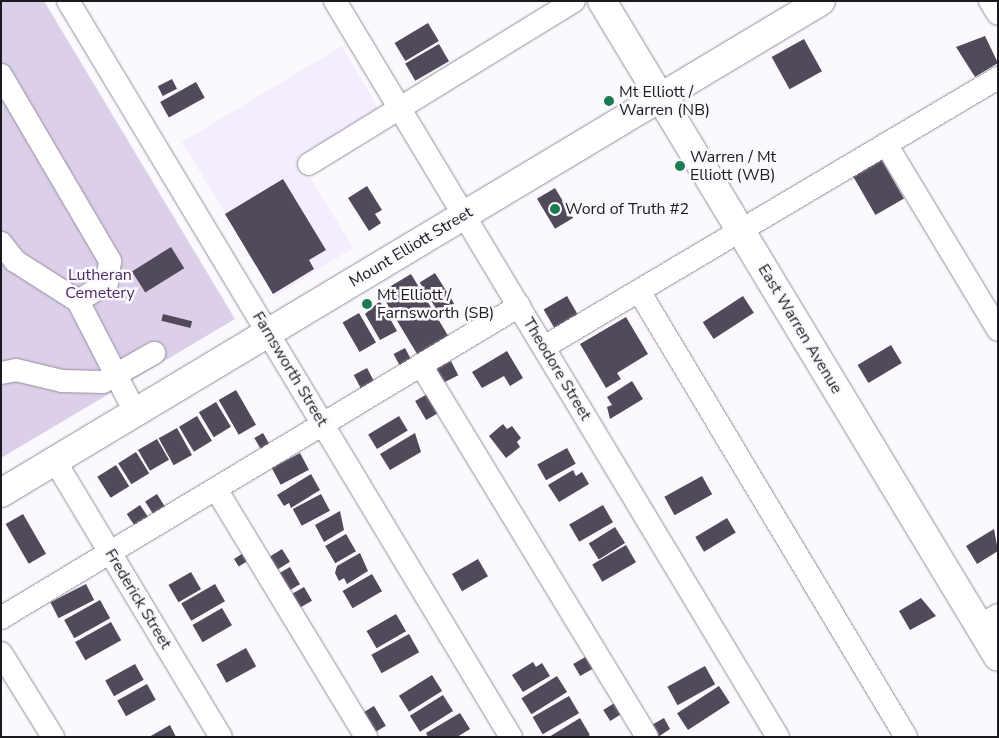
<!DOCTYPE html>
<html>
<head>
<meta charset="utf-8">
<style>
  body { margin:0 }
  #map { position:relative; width:999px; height:738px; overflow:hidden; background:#fbf9fd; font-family:"Nunito Sans",sans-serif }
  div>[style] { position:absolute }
  .built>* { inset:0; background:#f5ecfd }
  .green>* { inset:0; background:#dccfe9 }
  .building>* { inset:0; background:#52495a; transform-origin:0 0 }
  .roads { filter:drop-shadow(0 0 1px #968c9f) drop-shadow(0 0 1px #968c9f) }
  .minor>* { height:22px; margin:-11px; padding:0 11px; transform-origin:11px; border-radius:11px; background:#fff }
  .major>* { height:28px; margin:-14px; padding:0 14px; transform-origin:14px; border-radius:14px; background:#fff }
  .dots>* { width:14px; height:14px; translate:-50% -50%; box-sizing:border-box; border:2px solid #fbf9fd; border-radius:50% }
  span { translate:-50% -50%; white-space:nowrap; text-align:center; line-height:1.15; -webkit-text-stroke:5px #fbf9fd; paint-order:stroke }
  .poi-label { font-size:16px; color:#1d1921 }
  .left { translate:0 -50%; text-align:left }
  .street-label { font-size:16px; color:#1d1921 }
  .park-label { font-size:16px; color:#4d2f63 }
  .frame { position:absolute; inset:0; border:2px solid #1d1921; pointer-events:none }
</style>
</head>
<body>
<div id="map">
  <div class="built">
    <div style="clip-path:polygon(342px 46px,378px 108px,298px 157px,353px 248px,275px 296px,182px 142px)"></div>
  </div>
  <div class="green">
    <div style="clip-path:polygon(1px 1px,44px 1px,235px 319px,1px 458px)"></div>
  </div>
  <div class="building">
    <div style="left:428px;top:23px;width:21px;height:39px;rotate:59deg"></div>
    <div style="clip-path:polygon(985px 36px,998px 63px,975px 77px,956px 47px)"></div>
    <div style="left:804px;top:39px;width:37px;height:37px;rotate:61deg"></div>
    <div style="left:439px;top:44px;width:20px;height:39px;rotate:60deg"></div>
    <div style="left:172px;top:79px;width:11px;height:16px;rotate:63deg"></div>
    <div style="left:196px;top:82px;width:18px;height:41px;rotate:61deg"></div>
    <div style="left:880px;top:157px;width:48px;height:33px;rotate:60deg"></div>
    <div style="clip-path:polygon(283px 179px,326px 250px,309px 260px,314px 269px,273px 294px,225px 214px)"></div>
    <div style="clip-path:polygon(367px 186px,382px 210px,375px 214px,381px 223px,369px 231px,348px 198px)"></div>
    <div style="left:555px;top:188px;width:35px;height:21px;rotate:59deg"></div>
    <div style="left:171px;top:247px;width:25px;height:46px;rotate:58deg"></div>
    <div style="left:435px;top:273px;width:36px;height:18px;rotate:58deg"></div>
    <div style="left:411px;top:274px;width:74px;height:36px;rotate:59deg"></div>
    <div style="left:567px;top:296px;width:24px;height:27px;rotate:60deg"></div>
    <div style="left:743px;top:296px;width:20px;height:48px;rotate:57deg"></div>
    <div style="clip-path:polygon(380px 301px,397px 331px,380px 340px,365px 314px)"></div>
    <div style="left:359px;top:313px;width:34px;height:19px;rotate:60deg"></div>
    <div style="left:163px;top:314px;width:30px;height:7px;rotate:14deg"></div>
    <div style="clip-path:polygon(626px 317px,648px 354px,617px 373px,621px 379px,606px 388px,580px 344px)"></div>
    <div style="left:891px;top:345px;width:21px;height:39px;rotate:59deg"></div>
    <div style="left:405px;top:348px;width:17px;height:13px;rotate:62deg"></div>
    <div style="clip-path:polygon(507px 351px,523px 378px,510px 386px,504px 376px,482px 388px,472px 372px)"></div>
    <div style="left:451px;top:361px;width:16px;height:20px;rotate:63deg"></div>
    <div style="left:367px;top:368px;width:19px;height:15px;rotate:62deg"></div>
    <div style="clip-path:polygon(632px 381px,643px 399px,610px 419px,607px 407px,612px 405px,607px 397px)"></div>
    <div style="left:236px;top:390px;width:40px;height:20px;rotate:60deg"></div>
    <div style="left:429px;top:393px;width:22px;height:16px;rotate:60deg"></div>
    <div style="left:216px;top:402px;width:29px;height:20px;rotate:59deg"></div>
    <div style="left:197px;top:416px;width:29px;height:21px;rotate:59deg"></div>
    <div style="left:399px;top:416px;width:17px;height:36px;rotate:59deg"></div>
    <div style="clip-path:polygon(503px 424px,507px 429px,512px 426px,521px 438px,517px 442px,520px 447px,506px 458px,489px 436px)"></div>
    <div style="left:177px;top:428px;width:31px;height:21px;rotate:61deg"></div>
    <div style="left:263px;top:433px;width:16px;height:10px;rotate:60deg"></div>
    <div style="clip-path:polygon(415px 433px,421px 452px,390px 470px,380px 454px)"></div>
    <div style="left:157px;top:439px;width:24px;height:22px;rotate:60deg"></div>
    <div style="left:567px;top:448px;width:18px;height:34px;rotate:61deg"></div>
    <div style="left:136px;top:452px;width:25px;height:21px;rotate:58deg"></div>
    <div style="left:300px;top:453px;width:19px;height:32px;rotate:62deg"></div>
    <div style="left:116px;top:465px;width:25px;height:22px;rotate:58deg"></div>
    <div style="clip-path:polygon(573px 470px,576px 476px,582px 472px,589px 484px,559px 502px,548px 485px)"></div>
    <div style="clip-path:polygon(311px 474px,320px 490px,291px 508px,289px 503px,284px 506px,277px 495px)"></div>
    <div style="left:702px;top:476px;width:21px;height:43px;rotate:61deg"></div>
    <div style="left:157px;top:494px;width:19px;height:14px;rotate:58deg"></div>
    <div style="left:321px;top:494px;width:19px;height:32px;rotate:62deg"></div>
    <div style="left:140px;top:505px;width:18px;height:16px;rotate:56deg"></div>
    <div style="left:603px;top:505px;width:20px;height:39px;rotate:60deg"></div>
    <div style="clip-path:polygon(340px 511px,344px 530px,324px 542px,315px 525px)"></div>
    <div style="left:23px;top:514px;width:46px;height:20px;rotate:60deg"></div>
    <div style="left:727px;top:518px;width:17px;height:37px;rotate:59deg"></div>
    <div style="left:615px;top:527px;width:19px;height:31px;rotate:58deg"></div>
    <div style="clip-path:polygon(994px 529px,998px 551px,977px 564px,966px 546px)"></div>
    <div style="left:346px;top:534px;width:20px;height:24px;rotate:60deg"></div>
    <div style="left:626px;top:545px;width:20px;height:39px;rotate:60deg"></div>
    <div style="left:282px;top:549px;width:15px;height:15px;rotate:58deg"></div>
    <div style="left:245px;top:552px;width:9px;height:13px;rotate:58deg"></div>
    <div style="clip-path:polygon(360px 553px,368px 571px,347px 584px,344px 578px,339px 581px,335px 573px,337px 566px)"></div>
    <div style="left:478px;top:559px;width:20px;height:30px;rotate:60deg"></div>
    <div style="left:290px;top:567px;width:20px;height:13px;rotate:60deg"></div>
    <div style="left:191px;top:572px;width:20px;height:26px;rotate:60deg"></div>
    <div style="left:372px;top:574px;width:20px;height:34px;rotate:60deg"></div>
    <div style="left:86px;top:584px;width:18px;height:40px;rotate:63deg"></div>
    <div style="left:215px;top:584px;width:20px;height:39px;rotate:60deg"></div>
    <div style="left:304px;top:587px;width:16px;height:16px;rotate:60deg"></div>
    <div style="clip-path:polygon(921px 598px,936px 616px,910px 630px,899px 611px)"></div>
    <div style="left:100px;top:600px;width:21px;height:41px;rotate:61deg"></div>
    <div style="left:222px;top:608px;width:20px;height:34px;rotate:60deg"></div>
    <div style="left:396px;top:614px;width:20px;height:34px;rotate:60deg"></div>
    <div style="left:111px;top:622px;width:21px;height:41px;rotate:61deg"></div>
    <div style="left:409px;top:634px;width:21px;height:43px;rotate:61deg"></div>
    <div style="left:246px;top:648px;width:21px;height:34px;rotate:61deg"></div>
    <div style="left:587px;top:656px;width:14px;height:16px;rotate:60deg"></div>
    <div style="clip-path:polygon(533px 662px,536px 667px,542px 663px,550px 676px,523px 692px,512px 675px)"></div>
    <div style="left:135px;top:664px;width:18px;height:34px;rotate:61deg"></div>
    <div style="left:705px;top:666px;width:21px;height:43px;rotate:61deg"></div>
    <div style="left:432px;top:675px;width:19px;height:39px;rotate:58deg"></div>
    <div style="left:557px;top:676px;width:19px;height:42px;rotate:58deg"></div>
    <div style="left:147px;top:684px;width:18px;height:34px;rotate:61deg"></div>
    <div style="left:719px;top:686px;width:20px;height:50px;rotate:57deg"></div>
    <div style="left:443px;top:695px;width:19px;height:39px;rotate:58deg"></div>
    <div style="left:569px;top:696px;width:20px;height:42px;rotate:60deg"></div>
    <div style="left:616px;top:702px;width:13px;height:15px;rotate:58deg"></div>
    <div style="left:374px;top:706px;width:23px;height:15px;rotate:59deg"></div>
    <div style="clip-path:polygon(460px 713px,470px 729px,457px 737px,428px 737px,426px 733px)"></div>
    <div style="clip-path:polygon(580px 718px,590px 735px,587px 737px,549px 737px)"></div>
    <div style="clip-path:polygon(664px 718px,670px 729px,658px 737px,650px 726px)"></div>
    <div style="clip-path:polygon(170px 725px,176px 737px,149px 737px)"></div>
  </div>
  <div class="roads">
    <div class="minor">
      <div style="left:68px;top:1px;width:859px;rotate:58.96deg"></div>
      <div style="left:335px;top:1px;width:859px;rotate:58.96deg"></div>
      <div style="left:990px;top:1px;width:15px;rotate:58deg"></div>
      <div style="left:1px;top:75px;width:216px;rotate:59.6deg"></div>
      <div style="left:110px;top:261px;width:22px;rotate:98deg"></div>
      <div style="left:107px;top:283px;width:34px;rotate:148deg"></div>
      <div style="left:886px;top:144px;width:217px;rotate:58.9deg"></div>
      <div style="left:309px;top:164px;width:311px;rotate:-31.6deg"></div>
      <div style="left:1px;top:243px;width:23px;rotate:52deg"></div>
      <div style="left:15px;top:261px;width:75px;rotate:32.4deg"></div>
      <div style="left:78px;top:301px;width:123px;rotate:62.8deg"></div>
      <div style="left:639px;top:291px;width:520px;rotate:59.09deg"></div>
      <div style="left:544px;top:347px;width:528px;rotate:-30.65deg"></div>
      <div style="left:421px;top:365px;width:435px;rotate:58.7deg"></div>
      <div style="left:1px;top:373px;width:15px;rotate:-11deg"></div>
      <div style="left:16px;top:370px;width:47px;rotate:13.4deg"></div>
      <div style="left:62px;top:381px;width:41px;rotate:1.4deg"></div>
      <div style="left:103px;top:382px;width:59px;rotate:-29.6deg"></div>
      <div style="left:55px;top:461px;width:322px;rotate:59deg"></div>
      <div style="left:216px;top:489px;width:290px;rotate:58.8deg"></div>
      <div style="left:1px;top:618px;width:605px;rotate:-31.06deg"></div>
      <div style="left:979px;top:626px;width:22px;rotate:-30deg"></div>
      <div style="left:1px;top:653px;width:99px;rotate:58.2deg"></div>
    </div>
    <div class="major">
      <div style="left:602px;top:1px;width:766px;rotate:58.88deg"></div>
      <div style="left:1px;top:493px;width:956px;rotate:-30.96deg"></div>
    </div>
  </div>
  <div class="dots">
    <div style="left:609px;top:101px;background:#1d7b51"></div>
    <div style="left:680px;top:166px;background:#1d7b51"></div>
    <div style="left:555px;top:209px;background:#1d7b51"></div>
    <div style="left:367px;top:304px;background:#1d7b51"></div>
  </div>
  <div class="poi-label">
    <span class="left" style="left:619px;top:101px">Mt Elliott /<br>Warren (NB)</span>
    <span class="left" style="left:690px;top:166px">Warren / Mt<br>Elliott (WB)</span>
    <span class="left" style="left:565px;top:209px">Word of Truth #2</span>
    <span class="left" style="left:377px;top:304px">Mt Elliott /<br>Farnsworth (SB)</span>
  </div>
  <div class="street-label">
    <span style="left:411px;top:247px;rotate:-31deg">Mount Elliott Street</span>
    <span style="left:800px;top:329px;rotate:59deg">East Warren Avenue</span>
    <span style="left:290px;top:369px;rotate:59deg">Farnsworth Street</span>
    <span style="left:557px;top:369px;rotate:59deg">Theodore Street</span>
    <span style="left:138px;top:599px;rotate:59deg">Frederick Street</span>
  </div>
  <div class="park-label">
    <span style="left:100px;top:284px">Lutheran<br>Cemetery</span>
  </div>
  <div class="frame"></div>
</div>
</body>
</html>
